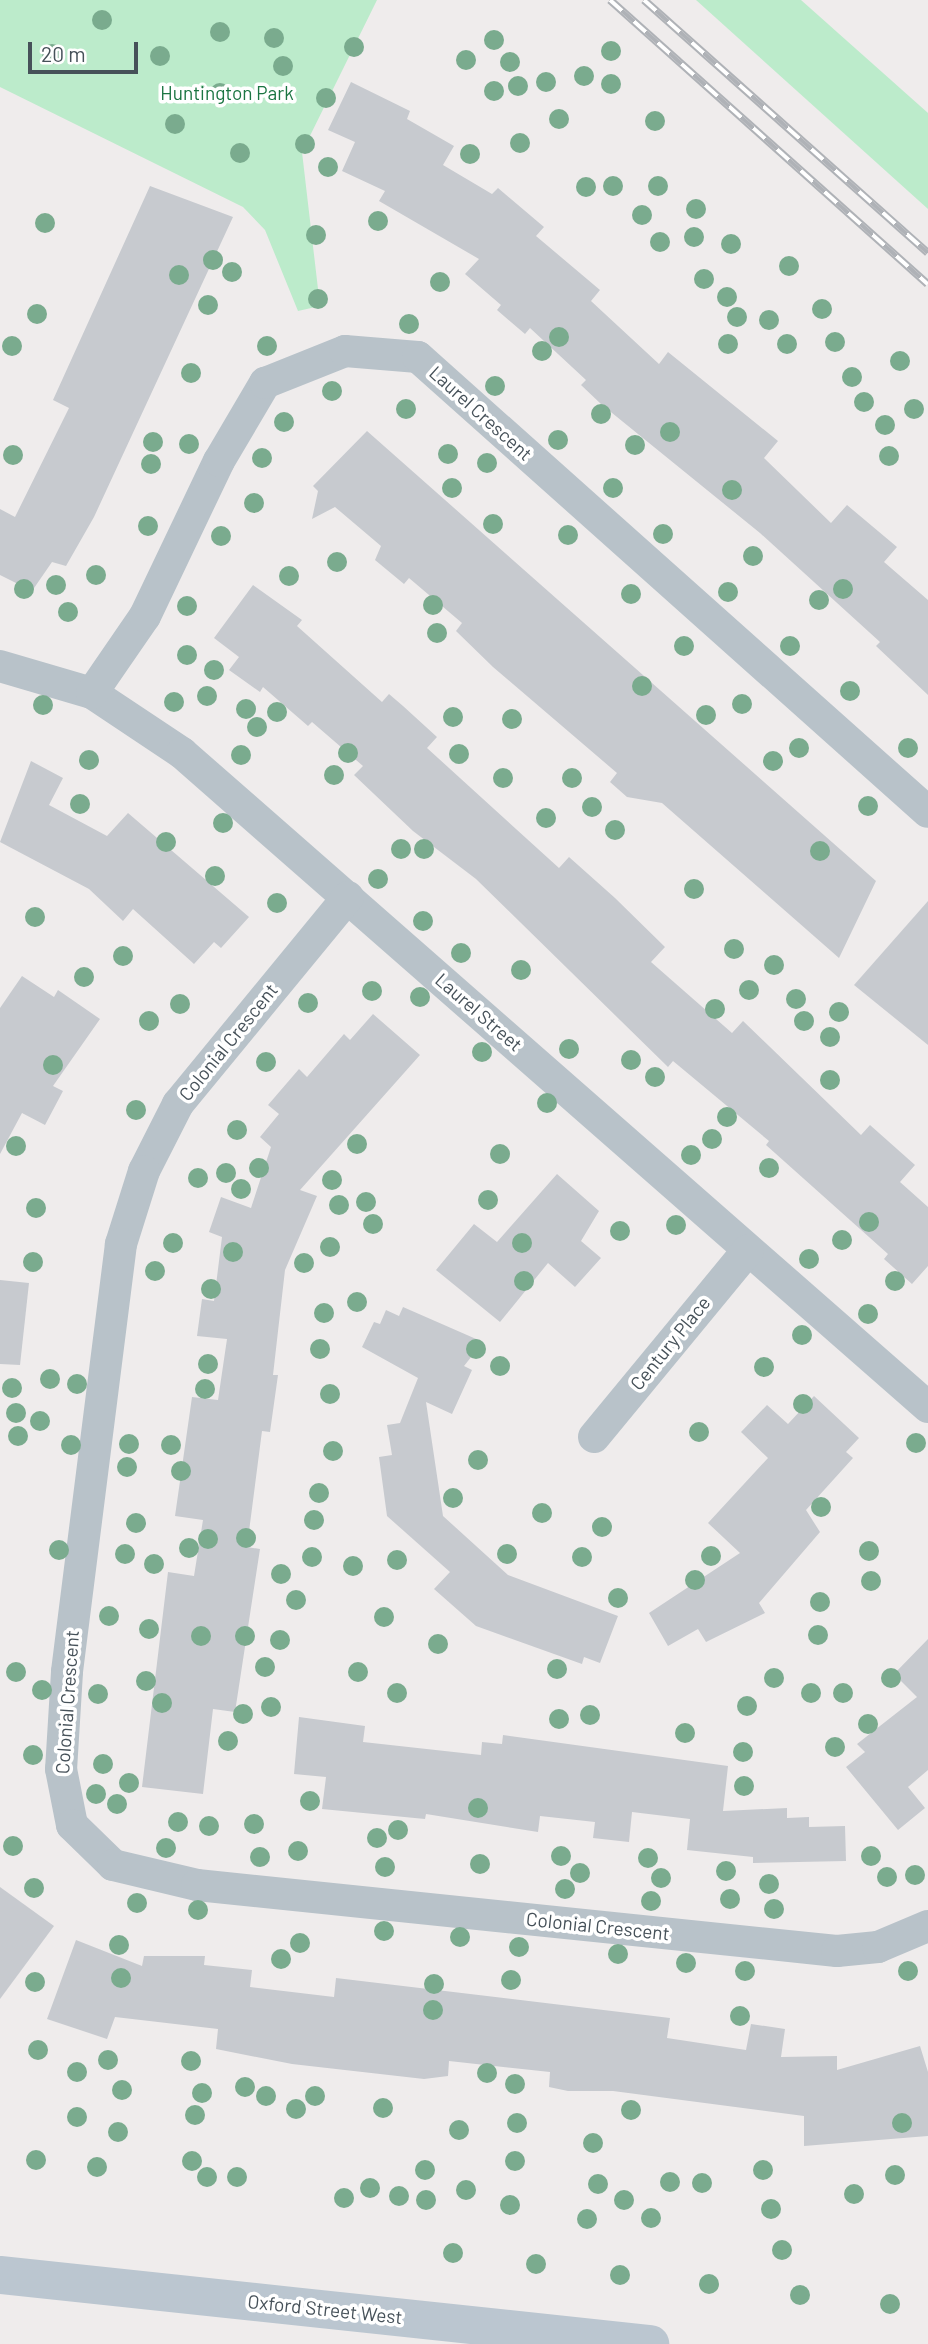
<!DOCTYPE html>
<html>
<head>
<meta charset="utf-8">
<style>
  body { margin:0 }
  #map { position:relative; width:928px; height:2344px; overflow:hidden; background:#efecec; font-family:Barlow,sans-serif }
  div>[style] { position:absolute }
  .green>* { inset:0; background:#bcebcb }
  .building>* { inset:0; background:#c7cacf }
  .minor>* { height:32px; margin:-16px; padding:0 16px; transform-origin:16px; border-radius:16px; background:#b8c2c9 }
  .secondary>* { height:38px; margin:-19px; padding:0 19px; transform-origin:19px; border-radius:19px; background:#bbc6d0 }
  .rail>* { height:8px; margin-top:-4px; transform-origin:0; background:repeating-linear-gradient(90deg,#fff 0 16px,#afb2b7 0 32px); box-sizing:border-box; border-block:2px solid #afb2b7 }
  .trees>* { width:20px; height:20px; margin:-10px; border-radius:50%; background:#7aab8e }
  span { translate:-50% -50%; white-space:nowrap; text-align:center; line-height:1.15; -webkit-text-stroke:7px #fff; paint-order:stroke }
  .park-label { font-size:19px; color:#1b7542 }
  .street-label { font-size:19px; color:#465159 }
  .scale { position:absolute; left:28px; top:42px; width:110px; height:32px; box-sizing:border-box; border:4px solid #465159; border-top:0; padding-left:9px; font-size:21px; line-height:24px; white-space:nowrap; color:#465159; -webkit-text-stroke:5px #fff; paint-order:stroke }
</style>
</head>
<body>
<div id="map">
  <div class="green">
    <div style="clip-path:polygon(0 0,377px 0,302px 152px,320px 306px,298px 311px,265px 230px,243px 207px,0 87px)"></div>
    <div style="clip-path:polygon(696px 0,801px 0,928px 113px,928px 209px)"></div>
  </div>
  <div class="building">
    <div style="clip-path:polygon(351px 82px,410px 111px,407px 119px,454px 146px,443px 165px,492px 194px,498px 188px,544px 227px,536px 236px,600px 290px,591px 301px,659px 364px,668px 352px,778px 441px,764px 458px,831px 523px,847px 505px,897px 547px,884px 562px,928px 600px,928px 695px,876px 646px,880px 642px,760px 533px,601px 404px,581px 385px,586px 380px,530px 328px,525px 334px,497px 310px,501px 305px,465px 274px,479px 259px,379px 201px,385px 191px,342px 171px,355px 142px,328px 130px)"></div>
    <div style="clip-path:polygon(150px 186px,233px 217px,94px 517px,66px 566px,52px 562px,32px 591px,0 575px,0 509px,15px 517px,69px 408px,53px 400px)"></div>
    <div style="clip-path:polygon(367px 431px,876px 881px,839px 958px,662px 803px,627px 797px,610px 782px,617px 773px,493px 667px,456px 631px,462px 623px,409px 578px,404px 584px,375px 560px,381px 546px,335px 507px,312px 519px,318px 491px,313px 486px)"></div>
    <div style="clip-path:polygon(253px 585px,302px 620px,297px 626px,382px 702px,389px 694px,403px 706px,437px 737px,427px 748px,559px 868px,569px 857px,615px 898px,665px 947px,651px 962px,732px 1033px,743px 1021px,861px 1135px,870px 1125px,915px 1165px,900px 1182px,928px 1207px,928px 1266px,912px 1284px,884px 1259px,888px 1254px,766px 1145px,769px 1141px,673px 1061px,668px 1067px,476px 879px,413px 831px,354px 775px,363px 766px,312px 722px,308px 726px,263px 687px,260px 692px,229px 670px,239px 657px,214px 638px)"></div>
    <div style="clip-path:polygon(31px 761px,63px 778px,49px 805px,107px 836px,128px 813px,249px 917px,221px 948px,214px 942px,194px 964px,133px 909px,123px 921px,89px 889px,0 842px)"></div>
    <div style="clip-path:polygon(928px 901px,928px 1045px,854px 985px)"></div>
    <div style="clip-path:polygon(22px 976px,54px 997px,58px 990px,100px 1019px,53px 1086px,63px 1091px,45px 1125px,22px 1113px,0 1154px,0 1008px)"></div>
    <div style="clip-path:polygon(373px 1014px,420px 1055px,300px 1190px,317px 1196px,285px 1270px,273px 1375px,278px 1375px,270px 1432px,262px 1431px,247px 1547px,260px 1549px,235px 1712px,213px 1709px,203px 1794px,142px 1787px,168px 1572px,194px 1576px,203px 1520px,175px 1516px,192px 1397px,218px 1400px,227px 1339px,197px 1336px,202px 1299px,214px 1301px,222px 1237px,209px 1232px,221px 1197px,251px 1208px,271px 1147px,260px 1137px,279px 1114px,268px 1105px,299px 1069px,307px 1077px,344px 1034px,350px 1040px)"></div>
    <div style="clip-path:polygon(557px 1174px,599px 1211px,581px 1241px,601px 1258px,575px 1287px,548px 1263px,500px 1322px,436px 1270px,474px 1224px,497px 1242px)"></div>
    <div style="clip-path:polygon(0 1280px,29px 1283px,20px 1365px,0 1364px)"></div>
    <div style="clip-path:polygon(403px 1307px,483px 1342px,464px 1366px,472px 1370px,452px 1414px,426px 1402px,443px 1516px,508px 1575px,618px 1616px,600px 1663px,584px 1657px,582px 1664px,476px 1626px,434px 1589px,450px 1572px,387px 1516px,379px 1457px,392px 1455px,387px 1425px,400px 1423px,418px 1378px,362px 1347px,374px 1322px,380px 1324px,386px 1310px,399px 1316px)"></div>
    <div style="clip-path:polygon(814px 1396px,859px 1438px,846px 1452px,853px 1458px,806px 1510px,820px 1532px,759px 1603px,765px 1613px,706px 1642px,698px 1629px,668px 1646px,649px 1613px,740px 1553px,708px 1523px,768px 1458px,741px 1432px,767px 1405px,788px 1424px)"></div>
    <div style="clip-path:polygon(928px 1639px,928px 1770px,908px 1787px,925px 1808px,898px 1830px,846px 1767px,865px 1752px,857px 1744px,917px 1697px,894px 1674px)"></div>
    <div style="clip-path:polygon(299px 1717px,365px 1726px,363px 1742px,481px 1755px,482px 1742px,502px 1744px,503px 1735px,728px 1766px,723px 1811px,787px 1808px,787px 1818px,809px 1817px,809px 1827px,845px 1826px,846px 1861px,753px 1863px,753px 1857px,687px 1850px,690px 1819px,632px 1812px,629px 1842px,593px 1838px,595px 1822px,540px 1816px,538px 1832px,426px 1814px,425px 1819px,322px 1809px,326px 1777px,294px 1774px)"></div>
    <div style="clip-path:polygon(0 1887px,54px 1926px,0 1999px)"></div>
    <div style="clip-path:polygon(76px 1940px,142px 1966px,144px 1956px,205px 1956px,204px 1965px,252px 1970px,250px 1987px,334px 1997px,336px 1978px,670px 2018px,667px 2038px,746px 2050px,751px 2024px,785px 2029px,781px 2057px,837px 2056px,837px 2070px,920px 2046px,928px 2072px,928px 2136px,804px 2146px,804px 2116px,613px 2091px,568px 2091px,549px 2087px,550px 2072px,449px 2061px,448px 2076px,424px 2079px,292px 2064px,216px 2049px,218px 2029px,115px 2017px,107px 2039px,47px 2019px)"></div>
  </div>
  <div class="minor">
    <div style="left:0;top:666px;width:96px;rotate:16.4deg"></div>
    <div style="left:92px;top:693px;width:108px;rotate:33.7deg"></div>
    <div style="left:182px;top:753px;width:992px;rotate:41.24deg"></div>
    <div style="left:92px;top:693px;width:93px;rotate:-55.5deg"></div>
    <div style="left:145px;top:616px;width:172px;rotate:-64.5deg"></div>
    <div style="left:219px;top:461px;width:91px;rotate:-59.5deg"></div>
    <div style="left:265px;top:383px;width:86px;rotate:-21.8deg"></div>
    <div style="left:345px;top:351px;width:73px;rotate:4.7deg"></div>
    <div style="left:418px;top:357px;width:683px;rotate:41.74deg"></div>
    <div style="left:348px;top:897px;width:268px;rotate:129.4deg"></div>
    <div style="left:178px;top:1104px;width:75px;rotate:116.9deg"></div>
    <div style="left:144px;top:1171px;width:77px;rotate:107.5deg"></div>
    <div style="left:121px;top:1244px;width:431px;rotate:97.2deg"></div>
    <div style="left:67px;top:1672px;width:97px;rotate:93.5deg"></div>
    <div style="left:61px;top:1769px;width:57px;rotate:78.9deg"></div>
    <div style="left:72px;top:1825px;width:57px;rotate:44.3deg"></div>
    <div style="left:113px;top:1865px;width:86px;rotate:13.4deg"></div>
    <div style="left:197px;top:1885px;width:643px;rotate:5.89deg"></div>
    <div style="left:837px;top:1951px;width:41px;rotate:-5.6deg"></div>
    <div style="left:878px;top:1947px;width:54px;rotate:-22.8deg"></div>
    <div style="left:594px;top:1437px;width:242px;rotate:-50.5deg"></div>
  </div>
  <div class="secondary">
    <div style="left:0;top:2275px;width:654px;rotate:6.06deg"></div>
  </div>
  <div class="rail">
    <div style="left:610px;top:0;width:426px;rotate:41.8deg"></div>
    <div style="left:644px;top:0;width:380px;rotate:41.7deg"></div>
  </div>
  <div class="trees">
    <div style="left:102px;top:20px"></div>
    <div style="left:220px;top:32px"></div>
    <div style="left:274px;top:38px"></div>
    <div style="left:494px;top:40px"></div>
    <div style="left:354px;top:47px"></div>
    <div style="left:611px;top:51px"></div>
    <div style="left:52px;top:54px"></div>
    <div style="left:160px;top:56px"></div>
    <div style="left:466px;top:60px"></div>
    <div style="left:510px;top:62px"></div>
    <div style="left:283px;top:66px"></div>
    <div style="left:584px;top:76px"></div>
    <div style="left:546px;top:82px"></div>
    <div style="left:611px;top:84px"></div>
    <div style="left:518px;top:86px"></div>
    <div style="left:494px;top:91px"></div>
    <div style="left:220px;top:93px"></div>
    <div style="left:326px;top:98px"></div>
    <div style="left:559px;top:119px"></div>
    <div style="left:655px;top:121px"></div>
    <div style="left:175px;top:124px"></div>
    <div style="left:520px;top:143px"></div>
    <div style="left:305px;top:144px"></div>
    <div style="left:240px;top:153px"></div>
    <div style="left:470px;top:154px"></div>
    <div style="left:328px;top:167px"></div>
    <div style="left:613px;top:186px"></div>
    <div style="left:658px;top:186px"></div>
    <div style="left:586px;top:187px"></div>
    <div style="left:696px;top:209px"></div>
    <div style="left:642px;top:215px"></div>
    <div style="left:378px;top:221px"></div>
    <div style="left:45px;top:223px"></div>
    <div style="left:316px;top:235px"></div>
    <div style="left:694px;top:237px"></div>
    <div style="left:660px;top:242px"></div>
    <div style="left:731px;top:244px"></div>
    <div style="left:213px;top:260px"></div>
    <div style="left:789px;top:266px"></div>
    <div style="left:232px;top:272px"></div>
    <div style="left:179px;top:275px"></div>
    <div style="left:704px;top:279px"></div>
    <div style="left:440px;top:282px"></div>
    <div style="left:727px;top:297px"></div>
    <div style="left:318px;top:299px"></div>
    <div style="left:208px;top:305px"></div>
    <div style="left:822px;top:309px"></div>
    <div style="left:37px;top:314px"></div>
    <div style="left:737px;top:317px"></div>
    <div style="left:769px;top:320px"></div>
    <div style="left:409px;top:324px"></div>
    <div style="left:559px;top:337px"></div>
    <div style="left:835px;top:342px"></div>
    <div style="left:728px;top:344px"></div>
    <div style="left:787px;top:344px"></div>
    <div style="left:12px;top:346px"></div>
    <div style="left:267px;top:346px"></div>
    <div style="left:542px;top:351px"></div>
    <div style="left:900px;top:361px"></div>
    <div style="left:191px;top:373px"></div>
    <div style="left:852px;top:377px"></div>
    <div style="left:495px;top:386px"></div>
    <div style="left:332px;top:391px"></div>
    <div style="left:864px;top:402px"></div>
    <div style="left:406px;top:409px"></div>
    <div style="left:914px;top:409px"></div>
    <div style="left:601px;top:414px"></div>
    <div style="left:284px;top:422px"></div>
    <div style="left:885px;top:425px"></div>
    <div style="left:670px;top:432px"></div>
    <div style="left:558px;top:440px"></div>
    <div style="left:153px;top:442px"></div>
    <div style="left:189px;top:444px"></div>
    <div style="left:635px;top:445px"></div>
    <div style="left:448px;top:454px"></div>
    <div style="left:13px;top:455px"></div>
    <div style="left:889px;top:456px"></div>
    <div style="left:262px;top:458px"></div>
    <div style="left:487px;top:463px"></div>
    <div style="left:151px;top:464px"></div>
    <div style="left:452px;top:488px"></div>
    <div style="left:613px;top:488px"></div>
    <div style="left:732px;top:490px"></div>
    <div style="left:254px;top:503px"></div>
    <div style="left:493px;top:524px"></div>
    <div style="left:148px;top:526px"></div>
    <div style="left:663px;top:534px"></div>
    <div style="left:568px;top:535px"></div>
    <div style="left:221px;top:536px"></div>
    <div style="left:753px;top:556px"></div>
    <div style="left:337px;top:562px"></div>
    <div style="left:96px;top:575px"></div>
    <div style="left:289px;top:576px"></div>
    <div style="left:56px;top:585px"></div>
    <div style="left:24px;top:589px"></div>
    <div style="left:843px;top:589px"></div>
    <div style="left:728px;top:592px"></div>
    <div style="left:631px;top:594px"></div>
    <div style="left:819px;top:600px"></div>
    <div style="left:433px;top:605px"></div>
    <div style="left:187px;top:606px"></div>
    <div style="left:68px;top:612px"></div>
    <div style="left:437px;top:633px"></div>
    <div style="left:684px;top:646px"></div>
    <div style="left:790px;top:646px"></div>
    <div style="left:187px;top:655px"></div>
    <div style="left:214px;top:670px"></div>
    <div style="left:642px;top:686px"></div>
    <div style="left:850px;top:691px"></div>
    <div style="left:207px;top:696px"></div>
    <div style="left:174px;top:702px"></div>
    <div style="left:742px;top:704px"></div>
    <div style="left:43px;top:705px"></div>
    <div style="left:246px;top:709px"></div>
    <div style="left:277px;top:712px"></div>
    <div style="left:706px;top:715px"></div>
    <div style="left:453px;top:717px"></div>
    <div style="left:512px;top:719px"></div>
    <div style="left:257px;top:727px"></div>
    <div style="left:799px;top:748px"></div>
    <div style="left:908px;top:748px"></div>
    <div style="left:348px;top:753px"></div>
    <div style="left:459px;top:754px"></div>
    <div style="left:241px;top:755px"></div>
    <div style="left:89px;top:760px"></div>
    <div style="left:773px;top:761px"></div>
    <div style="left:334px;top:775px"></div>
    <div style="left:503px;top:778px"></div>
    <div style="left:572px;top:778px"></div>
    <div style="left:80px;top:804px"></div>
    <div style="left:868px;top:806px"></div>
    <div style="left:592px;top:807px"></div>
    <div style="left:546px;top:818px"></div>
    <div style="left:223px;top:823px"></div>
    <div style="left:615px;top:830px"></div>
    <div style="left:166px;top:842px"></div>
    <div style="left:401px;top:849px"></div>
    <div style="left:424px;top:849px"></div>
    <div style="left:820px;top:851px"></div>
    <div style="left:215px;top:876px"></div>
    <div style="left:378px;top:879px"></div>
    <div style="left:694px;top:889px"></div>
    <div style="left:277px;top:903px"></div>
    <div style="left:35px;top:917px"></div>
    <div style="left:423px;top:921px"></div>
    <div style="left:734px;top:949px"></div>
    <div style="left:461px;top:953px"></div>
    <div style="left:123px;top:956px"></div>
    <div style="left:774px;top:965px"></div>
    <div style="left:521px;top:970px"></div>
    <div style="left:84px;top:977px"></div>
    <div style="left:749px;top:990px"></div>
    <div style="left:372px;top:991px"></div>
    <div style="left:420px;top:997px"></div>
    <div style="left:796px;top:999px"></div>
    <div style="left:308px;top:1003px"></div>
    <div style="left:180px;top:1004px"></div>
    <div style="left:715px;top:1009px"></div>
    <div style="left:839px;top:1012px"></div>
    <div style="left:149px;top:1021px"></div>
    <div style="left:804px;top:1021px"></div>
    <div style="left:830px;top:1037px"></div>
    <div style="left:569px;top:1049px"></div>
    <div style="left:482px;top:1052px"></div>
    <div style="left:631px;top:1060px"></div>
    <div style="left:266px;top:1062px"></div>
    <div style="left:53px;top:1065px"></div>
    <div style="left:655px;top:1077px"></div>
    <div style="left:830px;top:1080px"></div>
    <div style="left:547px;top:1103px"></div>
    <div style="left:136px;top:1110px"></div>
    <div style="left:727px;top:1117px"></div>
    <div style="left:237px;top:1130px"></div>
    <div style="left:712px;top:1139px"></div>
    <div style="left:357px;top:1144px"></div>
    <div style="left:16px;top:1146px"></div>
    <div style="left:500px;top:1154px"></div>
    <div style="left:691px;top:1155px"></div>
    <div style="left:259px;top:1168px"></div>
    <div style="left:769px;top:1168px"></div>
    <div style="left:226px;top:1173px"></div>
    <div style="left:198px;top:1178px"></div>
    <div style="left:332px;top:1180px"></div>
    <div style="left:241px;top:1189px"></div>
    <div style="left:488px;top:1200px"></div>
    <div style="left:366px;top:1202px"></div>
    <div style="left:339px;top:1205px"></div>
    <div style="left:36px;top:1208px"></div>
    <div style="left:869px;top:1222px"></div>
    <div style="left:373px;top:1224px"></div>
    <div style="left:676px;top:1225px"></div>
    <div style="left:620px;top:1231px"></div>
    <div style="left:842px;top:1240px"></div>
    <div style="left:173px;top:1243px"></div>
    <div style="left:522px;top:1243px"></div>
    <div style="left:330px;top:1247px"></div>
    <div style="left:233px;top:1252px"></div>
    <div style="left:809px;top:1259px"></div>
    <div style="left:33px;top:1262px"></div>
    <div style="left:304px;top:1263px"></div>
    <div style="left:155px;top:1271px"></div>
    <div style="left:524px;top:1281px"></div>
    <div style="left:895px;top:1281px"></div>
    <div style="left:211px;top:1289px"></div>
    <div style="left:357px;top:1302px"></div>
    <div style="left:324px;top:1313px"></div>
    <div style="left:868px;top:1314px"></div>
    <div style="left:802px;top:1335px"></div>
    <div style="left:320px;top:1349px"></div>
    <div style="left:476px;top:1349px"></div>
    <div style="left:208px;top:1364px"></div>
    <div style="left:500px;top:1366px"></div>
    <div style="left:764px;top:1367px"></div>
    <div style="left:50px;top:1379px"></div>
    <div style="left:77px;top:1384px"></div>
    <div style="left:12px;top:1388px"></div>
    <div style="left:205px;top:1389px"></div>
    <div style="left:330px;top:1394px"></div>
    <div style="left:803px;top:1404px"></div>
    <div style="left:16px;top:1413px"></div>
    <div style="left:40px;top:1421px"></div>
    <div style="left:699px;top:1432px"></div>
    <div style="left:18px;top:1436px"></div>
    <div style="left:916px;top:1443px"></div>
    <div style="left:129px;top:1444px"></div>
    <div style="left:71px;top:1445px"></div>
    <div style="left:171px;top:1445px"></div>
    <div style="left:333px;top:1451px"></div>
    <div style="left:478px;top:1460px"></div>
    <div style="left:127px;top:1467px"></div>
    <div style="left:181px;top:1471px"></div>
    <div style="left:319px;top:1493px"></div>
    <div style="left:453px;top:1498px"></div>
    <div style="left:821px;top:1507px"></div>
    <div style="left:542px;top:1513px"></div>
    <div style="left:314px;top:1520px"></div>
    <div style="left:136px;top:1523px"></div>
    <div style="left:602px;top:1527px"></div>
    <div style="left:246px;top:1538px"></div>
    <div style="left:208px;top:1539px"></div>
    <div style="left:189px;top:1548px"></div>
    <div style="left:59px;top:1550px"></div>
    <div style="left:869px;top:1551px"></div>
    <div style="left:125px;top:1554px"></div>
    <div style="left:507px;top:1554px"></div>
    <div style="left:711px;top:1556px"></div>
    <div style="left:312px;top:1557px"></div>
    <div style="left:582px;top:1557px"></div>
    <div style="left:397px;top:1560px"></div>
    <div style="left:154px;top:1564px"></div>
    <div style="left:353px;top:1566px"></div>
    <div style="left:281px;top:1574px"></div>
    <div style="left:695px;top:1580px"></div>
    <div style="left:871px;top:1581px"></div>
    <div style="left:618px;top:1598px"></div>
    <div style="left:296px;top:1600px"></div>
    <div style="left:820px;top:1602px"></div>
    <div style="left:109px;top:1616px"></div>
    <div style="left:384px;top:1617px"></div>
    <div style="left:149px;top:1629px"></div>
    <div style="left:818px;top:1635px"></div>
    <div style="left:201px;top:1636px"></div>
    <div style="left:245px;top:1636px"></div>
    <div style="left:280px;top:1640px"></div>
    <div style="left:438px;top:1644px"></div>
    <div style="left:265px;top:1667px"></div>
    <div style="left:557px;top:1669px"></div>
    <div style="left:16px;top:1672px"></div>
    <div style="left:358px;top:1672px"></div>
    <div style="left:774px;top:1678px"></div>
    <div style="left:891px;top:1678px"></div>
    <div style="left:146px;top:1681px"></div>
    <div style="left:42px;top:1690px"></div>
    <div style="left:397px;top:1693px"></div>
    <div style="left:811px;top:1693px"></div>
    <div style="left:843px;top:1693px"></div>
    <div style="left:98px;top:1694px"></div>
    <div style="left:162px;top:1703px"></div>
    <div style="left:747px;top:1706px"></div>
    <div style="left:271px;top:1707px"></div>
    <div style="left:243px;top:1714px"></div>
    <div style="left:590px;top:1715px"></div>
    <div style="left:559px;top:1719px"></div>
    <div style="left:868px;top:1724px"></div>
    <div style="left:685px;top:1733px"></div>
    <div style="left:228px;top:1741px"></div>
    <div style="left:835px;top:1747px"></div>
    <div style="left:743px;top:1752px"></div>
    <div style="left:33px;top:1755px"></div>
    <div style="left:103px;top:1764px"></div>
    <div style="left:129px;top:1783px"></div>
    <div style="left:744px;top:1786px"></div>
    <div style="left:96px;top:1794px"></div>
    <div style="left:310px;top:1801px"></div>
    <div style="left:117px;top:1804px"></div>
    <div style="left:478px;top:1808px"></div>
    <div style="left:178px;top:1822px"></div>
    <div style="left:254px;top:1824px"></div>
    <div style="left:209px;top:1826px"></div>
    <div style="left:398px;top:1830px"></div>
    <div style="left:377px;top:1838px"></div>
    <div style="left:13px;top:1846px"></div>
    <div style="left:166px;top:1848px"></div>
    <div style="left:298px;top:1851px"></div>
    <div style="left:561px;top:1856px"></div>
    <div style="left:871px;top:1856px"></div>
    <div style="left:260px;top:1857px"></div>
    <div style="left:648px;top:1858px"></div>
    <div style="left:480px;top:1864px"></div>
    <div style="left:385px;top:1867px"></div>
    <div style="left:726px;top:1871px"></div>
    <div style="left:580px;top:1873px"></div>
    <div style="left:915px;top:1875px"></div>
    <div style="left:887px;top:1877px"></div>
    <div style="left:661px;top:1878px"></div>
    <div style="left:769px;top:1884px"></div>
    <div style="left:34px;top:1888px"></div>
    <div style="left:565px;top:1889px"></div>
    <div style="left:730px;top:1899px"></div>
    <div style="left:651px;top:1901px"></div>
    <div style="left:137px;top:1903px"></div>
    <div style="left:774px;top:1909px"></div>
    <div style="left:198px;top:1910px"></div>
    <div style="left:384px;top:1931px"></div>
    <div style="left:460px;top:1937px"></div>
    <div style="left:300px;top:1943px"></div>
    <div style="left:119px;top:1945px"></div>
    <div style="left:519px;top:1947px"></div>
    <div style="left:618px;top:1954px"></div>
    <div style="left:281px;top:1959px"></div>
    <div style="left:686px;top:1963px"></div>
    <div style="left:745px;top:1971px"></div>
    <div style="left:908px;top:1971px"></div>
    <div style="left:121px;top:1978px"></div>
    <div style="left:511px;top:1980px"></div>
    <div style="left:35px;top:1982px"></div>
    <div style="left:434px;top:1984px"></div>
    <div style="left:433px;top:2010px"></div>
    <div style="left:740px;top:2016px"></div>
    <div style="left:38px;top:2050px"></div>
    <div style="left:108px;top:2060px"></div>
    <div style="left:191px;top:2061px"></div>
    <div style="left:77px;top:2072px"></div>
    <div style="left:487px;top:2073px"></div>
    <div style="left:515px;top:2084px"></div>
    <div style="left:245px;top:2087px"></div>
    <div style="left:122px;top:2090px"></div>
    <div style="left:202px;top:2093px"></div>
    <div style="left:266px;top:2096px"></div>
    <div style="left:315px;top:2096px"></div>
    <div style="left:383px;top:2108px"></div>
    <div style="left:296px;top:2109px"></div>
    <div style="left:631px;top:2110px"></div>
    <div style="left:195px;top:2115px"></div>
    <div style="left:77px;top:2117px"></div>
    <div style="left:517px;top:2123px"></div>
    <div style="left:902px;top:2123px"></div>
    <div style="left:459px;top:2130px"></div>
    <div style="left:118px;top:2132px"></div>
    <div style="left:593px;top:2143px"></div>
    <div style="left:36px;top:2160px"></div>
    <div style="left:192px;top:2161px"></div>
    <div style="left:515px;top:2161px"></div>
    <div style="left:97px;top:2167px"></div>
    <div style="left:425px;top:2170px"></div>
    <div style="left:763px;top:2170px"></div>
    <div style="left:895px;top:2175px"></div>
    <div style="left:207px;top:2177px"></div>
    <div style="left:237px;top:2177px"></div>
    <div style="left:670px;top:2182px"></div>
    <div style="left:702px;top:2183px"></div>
    <div style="left:598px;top:2184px"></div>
    <div style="left:370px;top:2188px"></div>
    <div style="left:466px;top:2190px"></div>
    <div style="left:854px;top:2194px"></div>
    <div style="left:399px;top:2196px"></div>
    <div style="left:344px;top:2198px"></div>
    <div style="left:426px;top:2200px"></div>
    <div style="left:624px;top:2200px"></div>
    <div style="left:510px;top:2205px"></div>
    <div style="left:771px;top:2209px"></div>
    <div style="left:651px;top:2218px"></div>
    <div style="left:587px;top:2219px"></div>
    <div style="left:782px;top:2250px"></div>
    <div style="left:453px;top:2253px"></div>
    <div style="left:536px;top:2264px"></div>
    <div style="left:620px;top:2275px"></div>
    <div style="left:709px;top:2284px"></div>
    <div style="left:800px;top:2295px"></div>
    <div style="left:890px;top:2304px"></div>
  </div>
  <div class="park-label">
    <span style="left:227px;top:93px">Huntington Park</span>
  </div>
  <div class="street-label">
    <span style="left:481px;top:413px;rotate:42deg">Laurel Crescent</span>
    <span style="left:479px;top:1012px;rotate:41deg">Laurel Street</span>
    <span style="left:228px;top:1042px;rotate:-51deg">Colonial Crescent</span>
    <span style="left:670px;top:1343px;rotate:-51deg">Century Place</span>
    <span style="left:67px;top:1702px;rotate:-86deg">Colonial Crescent</span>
    <span style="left:598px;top:1926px;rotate:6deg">Colonial Crescent</span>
    <span style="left:325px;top:2309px;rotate:6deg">Oxford Street West</span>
  </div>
  <div class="scale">20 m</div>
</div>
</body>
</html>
